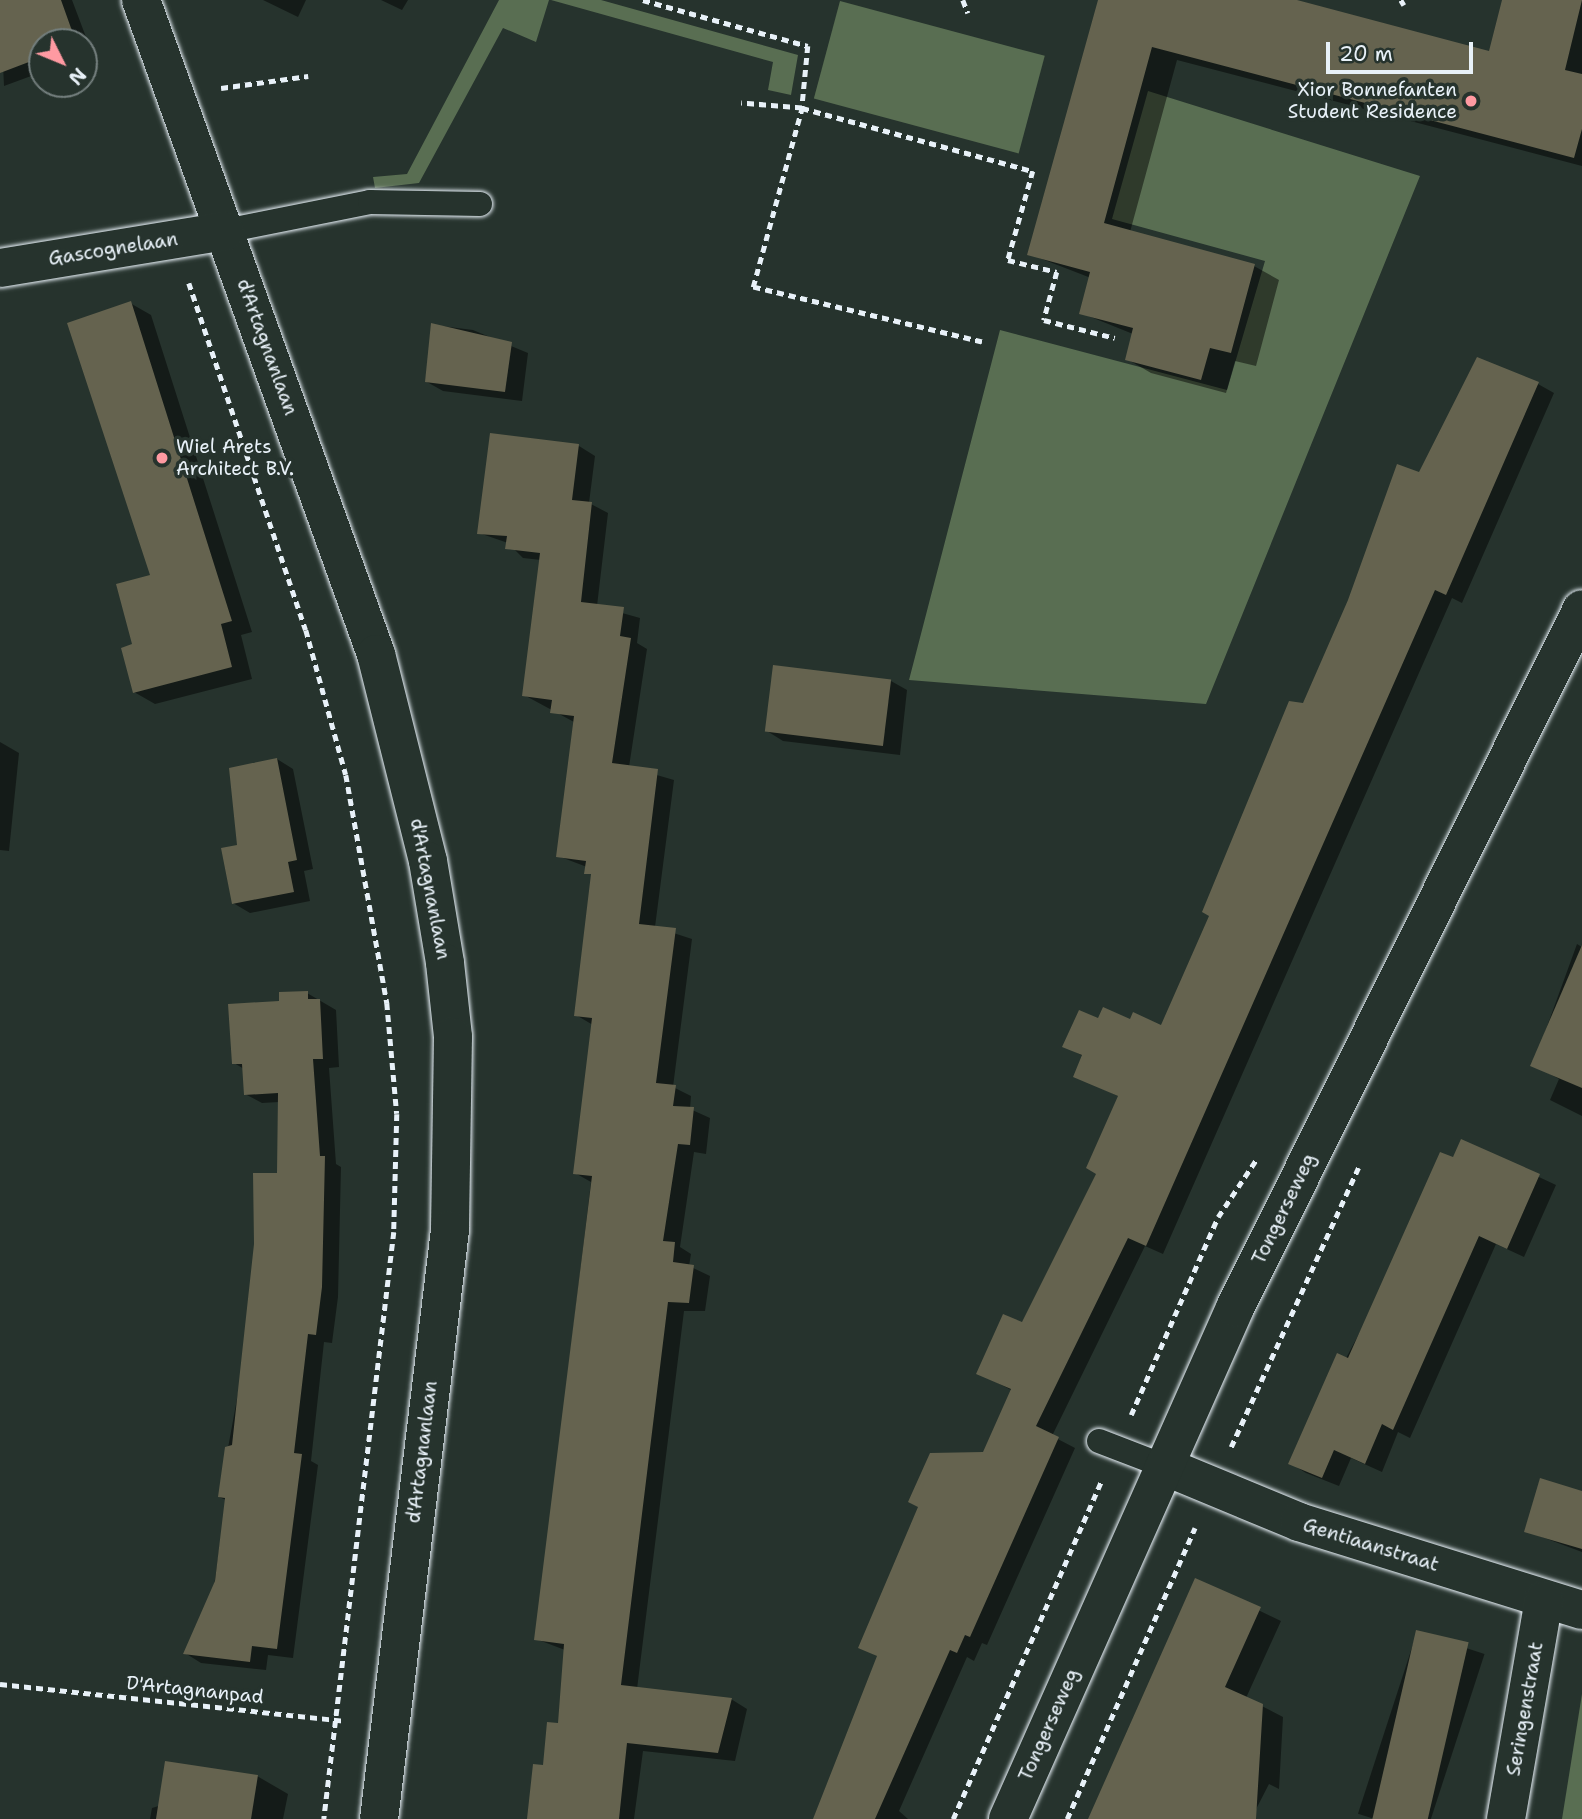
<!DOCTYPE html>
<html>
<head>
<meta charset="utf-8">
<style>
  body { margin:0 }
  #map { position:relative; width:1582px; height:1819px; overflow:hidden; background:#26332d; font-family:"Shantell Sans",sans-serif }
  div>[style] { position:absolute }
  .green>* { inset:0; background:#596e52; transform-origin:0 0 }
  .shadow>* { inset:0; background:#0007; transform-origin:0 0 }
  .building>* { inset:0; background:#65634f; transform-origin:0 0 }
  .path>* { height:4.5px; margin-top:-2.25px; transform-origin:0; background:repeating-linear-gradient(90deg,#e8f1f8 0 7px,transparent 0 12px) }
  .roads { filter:drop-shadow(0 0 2px #e8f1f8) drop-shadow(0 0 2px #e8f1f8) }
  .service>* { height:24px; margin:-12px; padding:0 12px; transform-origin:12px; border-radius:12px; background:#26332d }
  .minor>* { height:38px; margin:-19px; padding:0 19px; transform-origin:19px; border-radius:19px; background:#26332d }
  .primary>* { height:38px; margin:-19px; padding:0 19px; transform-origin:19px; border-radius:19px; background:#26332d }
  .dots>* { width:19px; height:19px; translate:-50% -50%; box-sizing:border-box; border:4px solid #26332d; border-radius:50% }
  span { translate:-50% -50%; white-space:nowrap; text-align:center; line-height:1.15; -webkit-text-stroke:7px #26332d; paint-order:stroke }
  .poi-label { font-size:19px; color:#e8f1f8 }
  .right { translate:-100% -50%; text-align:right }
  .left { translate:0 -50%; text-align:left }
  .street-label { font-size:19px; color:#e8f1f8 }
  .north { position:absolute; left:28px; top:28px; width:70px; height:70px; box-sizing:border-box; background:#26332d; border:2px solid #747f7e; border-radius:50%; rotate:133deg; font-size:19px; font-weight:700; line-height:28px; text-align:center; color:#e8f1f8 }
  .north::after { content:''; display:block; margin:auto; width:24px; height:32px; background:#ff9aa2; clip-path:polygon(50% 0,100% 100%,50% 72%,0 100%) }
  .scale { position:absolute; left:1326px; top:42px; width:147px; height:32px; box-sizing:border-box; border:4px solid #e8f1f8; border-top:0; padding-left:9px; font-size:21px; line-height:24px; white-space:nowrap; color:#e8f1f8; -webkit-text-stroke:5px #26332d; paint-order:stroke }
</style>
</head>
<body>
<div id="map">
  <div class="green">
    <div style="clip-path:polygon(499px 0,549px 0,536px 42px,503px 28px,419px 183px,375px 188px,373px 177px,407px 174px)"></div>
    <div style="clip-path:polygon(551px 0,601px 0,798px 55px,791px 95px,768px 90px,773px 62px)"></div>
    <div style="left:840px;top:1px;width:212px;height:101px;rotate:15deg"></div>
    <div style="clip-path:polygon(1148px 91px,1420px 176px,1206px 704px,909px 680px,1000px 330px,1227px 390px,1265px 261px,1112px 219px)"></div>
    <div style="clip-path:polygon(1582px 1694px,1582px 1819px,1562px 1819px)"></div>
  </div>
  <div class="shadow">
    <div style="clip-path:polygon(0 0,72px 0,92px 53px,84px 56px,84px 42px,42px 42px,42px 72px,4px 86px)"></div>
    <div style="clip-path:polygon(263px 0,306px 0,298px 17px)"></div>
    <div style="clip-path:polygon(381px 0,408px 0,402px 10px)"></div>
    <div style="clip-path:polygon(1100px 0,1290px 0,1490px 53px,1504px 0,1582px 0,1582px 166px,1177px 60px,1130px 232px,1254px 266px,1279px 280px,1256px 366px,1235px 361px,1226px 393px,1151px 373px,1127px 359px,1133px 334px,1081px 313px,1091px 278px,1029px 254px)"></div>
    <div style="clip-path:polygon(130px 303px,151px 315px,252px 632px,241px 635px,252px 679px,155px 704px,134px 692px,134px 646px,152px 576px)"></div>
    <div style="clip-path:polygon(433px 325px,473px 330px,528px 353px,522px 401px,443px 391px,427px 382px)"></div>
    <div style="clip-path:polygon(1538px 384px,1554px 393px,1462px 603px,1452px 598px,1163px 1254px,1145px 1246px,1052px 1436px,1075px 1448px,987px 1645px,982px 1643px,974px 1661px,967px 1657px,899px 1811px,908px 1819px,815px 1819px,879px 1657px,860px 1647px,985px 1454px,1013px 1391px,979px 1373px,1023px 1325px,1098px 1173px,1120px 1097px,1075px 1076px,1083px 1056px,1064px 1046px,1099px 1021px,1161px 1027px,1304px 705px,1420px 474px)"></div>
    <div style="clip-path:polygon(579px 446px,595px 456px,589px 503px,608px 513px,597px 606px,640px 618px,637px 643px,647px 649px,629px 767px,674px 780px,655px 927px,692px 939px,673px 1087px,691px 1096px,690px 1109px,710px 1118px,706px 1154px,694px 1152px,680px 1247px,691px 1254px,689px 1266px,710px 1276px,705px 1311px,684px 1311px,637px 1689px,731px 1699px,747px 1709px,735px 1761px,643px 1751px,634px 1819px,529px 1819px,559px 1725px,565px 1650px,536px 1639px,591px 1182px,575px 1173px,593px 1025px,576px 1015px,593px 876px,587px 867px,558px 856px,574px 722px,524px 695px,541px 560px,523px 558px,508px 543px,479px 533px)"></div>
    <div style="clip-path:polygon(774px 667px,891px 681px,907px 690px,900px 755px,783px 741px,767px 731px)"></div>
    <div style="clip-path:polygon(0 742px,19px 753px,9px 851px,0 850px)"></div>
    <div style="clip-path:polygon(277px 759px,293px 769px,313px 869px,304px 871px,310px 901px,250px 913px,233px 903px)"></div>
    <div style="clip-path:polygon(1577px 944px,1582px 947px,1582px 1116px,1550px 1100px,1559px 1079px,1533px 1065px)"></div>
    <div style="clip-path:polygon(307px 993px,336px 1010px,339px 1067px,329px 1068px,336px 1164px,341px 1167px,338px 1297px,332px 1343px,324px 1342px,311px 1461px,318px 1465px,293px 1658px,268px 1655px,266px 1670px,201px 1663px,185px 1653px,213px 1594px,226px 1500px,219px 1497px,278px 1175px,279px 1102px,262px 1103px,245px 1094px,244px 1069px,234px 1063px,280px 1003px)"></div>
    <div style="clip-path:polygon(1462px 1141px,1556px 1185px,1524px 1257px,1496px 1244px,1410px 1438px,1398px 1432px,1382px 1472px,1351px 1458px,1339px 1486px,1306px 1473px,1290px 1463px)"></div>
    <div style="clip-path:polygon(1582px 1493px,1582px 1552px,1526px 1531px)"></div>
    <div style="clip-path:polygon(1196px 1580px,1281px 1621px,1246px 1698px,1283px 1717px,1279px 1789px,1269px 1784px,1251px 1819px,1090px 1819px)"></div>
    <div style="left:1417px;top:1632px;width:71px;height:191px;rotate:18deg"></div>
    <div style="clip-path:polygon(257px 1776px,288px 1794px,283px 1819px,150px 1819px,152px 1808px)"></div>
  </div>
  <div class="building">
    <div style="clip-path:polygon(0 0,61px 0,76px 42px,42px 42px,42px 57px,0 73px)"></div>
    <div style="clip-path:polygon(1098px 0,1297px 0,1489px 51px,1502px 0,1582px 0,1565px 70px,1582px 74px,1582px 129px,1574px 158px,1152px 47px,1104px 223px,1255px 264px,1231px 353px,1210px 348px,1201px 380px,1125px 360px,1133px 328px,1079px 314px,1090px 272px,1027px 255px)"></div>
    <div style="clip-path:polygon(131px 301px,232px 621px,221px 624px,232px 667px,133px 693px,121px 648px,132px 644px,116px 584px,150px 575px,67px 323px)"></div>
    <div style="clip-path:polygon(431px 323px,512px 342px,505px 392px,425px 382px)"></div>
    <div style="clip-path:polygon(1477px 357px,1539px 382px,1446px 595px,1435px 590px,1146px 1246px,1128px 1238px,1036px 1426px,1059px 1437px,970px 1637px,965px 1635px,957px 1653px,950px 1650px,875px 1819px,813px 1819px,877px 1656px,858px 1648px,918px 1507px,908px 1502px,930px 1453px,983px 1452px,1011px 1389px,976px 1374px,1003px 1314px,1022px 1322px,1096px 1174px,1086px 1168px,1118px 1096px,1073px 1077px,1082px 1055px,1062px 1047px,1079px 1010px,1098px 1018px,1103px 1007px,1130px 1019px,1133px 1012px,1161px 1025px,1209px 916px,1202px 912px,1289px 701px,1303px 703px,1348px 600px,1397px 464px,1419px 472px)"></div>
    <div style="clip-path:polygon(490px 433px,579px 444px,572px 500px,592px 502px,581px 602px,624px 607px,620px 636px,631px 638px,612px 763px,658px 769px,639px 924px,676px 928px,656px 1083px,676px 1085px,673px 1106px,694px 1107px,690px 1145px,678px 1144px,663px 1241px,675px 1242px,673px 1262px,694px 1265px,689px 1303px,668px 1302px,621px 1685px,732px 1698px,718px 1753px,627px 1743px,619px 1819px,527px 1819px,533px 1764px,543px 1765px,547px 1722px,558px 1723px,564px 1644px,534px 1640px,592px 1176px,573px 1174px,592px 1018px,574px 1016px,591px 874px,584px 874px,586px 861px,556px 857px,574px 716px,550px 713px,552px 700px,522px 696px,540px 553px,505px 549px,507px 536px,477px 534px)"></div>
    <div style="left:773px;top:665px;width:119px;height:67px;rotate:7deg"></div>
    <div style="clip-path:polygon(277px 758px,297px 860px,288px 862px,294px 892px,232px 904px,221px 848px,237px 845px,229px 768px)"></div>
    <div style="clip-path:polygon(1582px 945px,1582px 1088px,1530px 1066px)"></div>
    <div style="clip-path:polygon(308px 991px,308px 999px,320px 999px,323px 1059px,313px 1059px,320px 1156px,325px 1156px,322px 1287px,316px 1335px,308px 1334px,294px 1453px,302px 1454px,277px 1649px,252px 1646px,250px 1662px,183px 1654px,215px 1581px,225px 1498px,218px 1497px,225px 1447px,232px 1445px,254px 1244px,253px 1173px,277px 1173px,278px 1093px,244px 1095px,242px 1064px,232px 1064px,228px 1004px,279px 1001px,279px 992px)"></div>
    <div style="clip-path:polygon(1461px 1139px,1540px 1174px,1507px 1249px,1479px 1236px,1393px 1430px,1382px 1424px,1365px 1464px,1334px 1450px,1322px 1478px,1288px 1464px,1337px 1353px,1348px 1358px,1440px 1152px,1453px 1157px)"></div>
    <div style="clip-path:polygon(1540px 1478px,1582px 1491px,1582px 1549px,1524px 1532px)"></div>
    <div style="clip-path:polygon(1195px 1578px,1261px 1607px,1225px 1687px,1263px 1704px,1256px 1819px,1088px 1819px)"></div>
    <div style="left:1416px;top:1630px;width:54px;height:194px;rotate:13deg"></div>
    <div style="clip-path:polygon(165px 1761px,258px 1775px,251px 1819px,156px 1819px)"></div>
  </div>
  <div class="path">
    <div style="left:643px;top:0;width:171px;rotate:15.6deg"></div>
    <div style="left:808px;top:46px;width:62px;rotate:95.5deg"></div>
    <div style="left:802px;top:108px;width:61px;rotate:-175.3deg"></div>
    <div style="left:963px;top:0;width:14px;rotate:69deg"></div>
    <div style="left:1401px;top:0;width:6px;rotate:59deg"></div>
    <div style="left:221px;top:88px;width:88px;rotate:-7.9deg"></div>
    <div style="left:189px;top:283px;width:366px;rotate:71.4deg"></div>
    <div style="left:306px;top:630px;width:150px;rotate:74.6deg"></div>
    <div style="left:346px;top:775px;width:232px;rotate:79.8deg"></div>
    <div style="left:387px;top:1003px;width:111px;rotate:84.9deg"></div>
    <div style="left:397px;top:1114px;width:118px;rotate:91.5deg"></div>
    <div style="left:394px;top:1232px;width:591px;rotate:96.8deg"></div>
    <div style="left:982px;top:342px;width:236px;rotate:-166.5deg"></div>
    <div style="left:753px;top:287px;width:186px;rotate:-74.7deg"></div>
    <div style="left:802px;top:108px;width:239px;rotate:15.3deg"></div>
    <div style="left:1033px;top:171px;width:92px;rotate:105.7deg"></div>
    <div style="left:1008px;top:260px;width:50px;rotate:13.8deg"></div>
    <div style="left:1057px;top:272px;width:50px;rotate:105.2deg"></div>
    <div style="left:1044px;top:320px;width:73px;rotate:14.2deg"></div>
    <div style="left:1131px;top:1415px;width:216px;rotate:-66.3deg"></div>
    <div style="left:1218px;top:1217px;width:69px;rotate:-56.3deg"></div>
    <div style="left:1231px;top:1447px;width:307px;rotate:-65.5deg"></div>
    <div style="left:0;top:1684px;width:347px;rotate:6.1deg"></div>
    <div style="left:953px;top:1819px;width:370px;rotate:-66.3deg"></div>
    <div style="left:1067px;top:1819px;width:318px;rotate:-66.3deg"></div>
  </div>
  <div class="roads">
    <div class="service">
      <div style="left:225px;top:231px;width:148px;rotate:-11.3deg"></div>
      <div style="left:370px;top:202px;width:110px;rotate:1deg"></div>
      <div style="left:1099px;top:1441px;width:70px;rotate:21deg"></div>
    </div>
    <div class="minor">
      <div style="left:141px;top:0;width:695px;rotate:70.24deg"></div>
      <div style="left:376px;top:654px;width:213px;rotate:75.9deg"></div>
      <div style="left:428px;top:861px;width:103px;rotate:80.5deg"></div>
      <div style="left:445px;top:963px;width:74px;rotate:83.8deg"></div>
      <div style="left:453px;top:1037px;width:193px;rotate:90.9deg"></div>
      <div style="left:450px;top:1230px;width:593px;rotate:96.87deg"></div>
      <div style="left:0;top:268px;width:228px;rotate:-9.3deg"></div>
      <div style="left:1164px;top:1466px;width:146px;rotate:22.5deg"></div>
      <div style="left:1299px;top:1522px;width:296px;rotate:17.3deg"></div>
      <div style="left:1506px;top:1819px;width:222px;rotate:-80.2deg"></div>
    </div>
    <div class="primary">
      <div style="left:1008px;top:1819px;width:559px;rotate:-66.05deg"></div>
      <div style="left:1235px;top:1308px;width:780px;rotate:-63.6deg"></div>
    </div>
  </div>
  <div class="dots">
    <div style="left:1471px;top:101px;background:#ff9aa2"></div>
    <div style="left:162px;top:458px;background:#ff9aa2"></div>
  </div>
  <div class="poi-label">
    <span class="right" style="left:1457px;top:101px">Xior Bonnefanten<br>Student Residence</span>
    <span class="left" style="left:176px;top:458px">Wiel Arets<br>Architect B.V.</span>
  </div>
  <div class="street-label">
    <span style="left:113px;top:249px;rotate:-9deg">Gascognelaan</span>
    <span style="left:267px;top:347px;rotate:70deg">d'Artagnanlaan</span>
    <span style="left:430px;top:889px;rotate:79deg">d'Artagnanlaan</span>
    <span style="left:1284px;top:1209px;rotate:-64deg">Tongerseweg</span>
    <span style="left:422px;top:1452px;rotate:-83deg">d'Artagnanlaan</span>
    <span style="left:1371px;top:1545px;rotate:17deg">Gentiaanstraat</span>
    <span style="left:195px;top:1690px;rotate:6deg">D'Artagnanpad</span>
    <span style="left:1525px;top:1709px;rotate:-80deg">Seringenstraat</span>
    <span style="left:1049px;top:1725px;rotate:-66deg">Tongerseweg</span>
  </div>
  <div class="north">N</div>
  <div class="scale">20 m</div>
</div>
</body>
</html>
